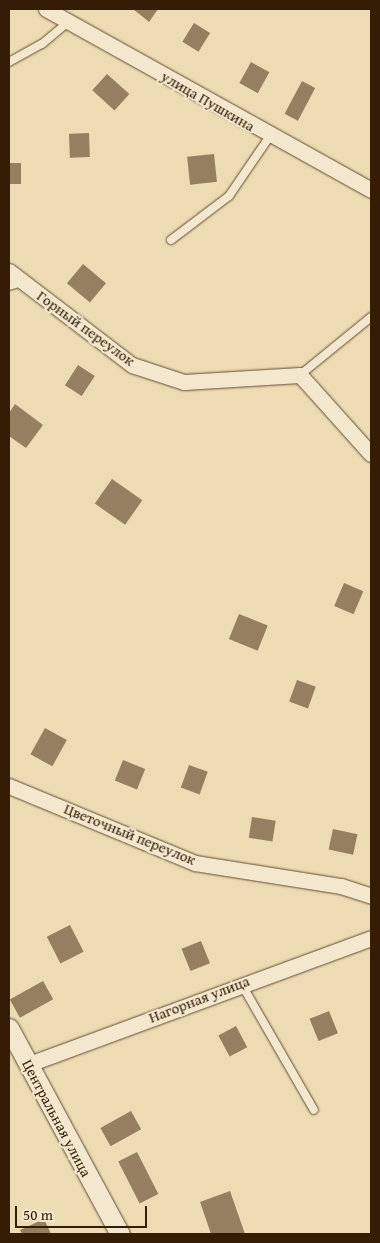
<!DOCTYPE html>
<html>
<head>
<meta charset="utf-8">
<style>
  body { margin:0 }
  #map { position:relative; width:380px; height:1243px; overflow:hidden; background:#eddbb4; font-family:"Gentium Book Plus",serif }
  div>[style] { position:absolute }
  .building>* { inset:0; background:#957f60; transform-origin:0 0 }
  .roads { filter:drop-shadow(0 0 1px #634c31) drop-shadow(0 0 1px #634c31) }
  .service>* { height:8px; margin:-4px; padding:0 4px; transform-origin:4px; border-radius:4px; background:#f3e8ce }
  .minor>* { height:15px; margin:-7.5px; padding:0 7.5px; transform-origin:7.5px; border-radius:7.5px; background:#f3e8ce }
  .tertiary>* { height:19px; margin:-9.5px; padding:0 9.5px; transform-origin:9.5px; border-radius:9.5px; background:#f3e8ce }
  span { translate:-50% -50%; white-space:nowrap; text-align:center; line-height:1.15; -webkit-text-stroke:4px #f3e8ce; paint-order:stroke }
  .street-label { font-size:15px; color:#351c05 }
  .frame { position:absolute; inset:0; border:10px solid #351c05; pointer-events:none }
  .scale { position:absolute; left:15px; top:1206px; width:132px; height:22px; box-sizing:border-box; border:2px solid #351c05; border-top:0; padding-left:6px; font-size:15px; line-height:18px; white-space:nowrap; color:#351c05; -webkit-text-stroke:4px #f3e8ce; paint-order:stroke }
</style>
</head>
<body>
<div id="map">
  <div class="building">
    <div style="clip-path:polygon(133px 9px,158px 9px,149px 22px)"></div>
    <div style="left:194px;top:23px;width:19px;height:22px;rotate:32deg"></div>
    <div style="left:251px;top:62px;width:21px;height:24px;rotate:29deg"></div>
    <div style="left:107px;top:74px;width:30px;height:22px;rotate:42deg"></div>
    <div style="left:302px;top:81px;width:15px;height:37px;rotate:28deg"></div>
    <div style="left:89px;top:133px;width:24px;height:20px;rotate:88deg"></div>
    <div style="left:214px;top:154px;width:28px;height:27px;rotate:84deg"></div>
    <div style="left:9px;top:163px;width:12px;height:21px"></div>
    <div style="left:83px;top:264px;width:30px;height:25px;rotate:40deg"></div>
    <div style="left:78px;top:365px;width:20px;height:24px;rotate:33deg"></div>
    <div style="clip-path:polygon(15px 404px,43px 425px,26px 448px,9px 436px,9px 413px)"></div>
    <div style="left:112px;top:479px;width:37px;height:30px;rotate:35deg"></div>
    <div style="left:344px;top:583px;width:21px;height:25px;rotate:23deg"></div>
    <div style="left:239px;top:614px;width:31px;height:27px;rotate:22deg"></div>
    <div style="left:297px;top:680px;width:20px;height:23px;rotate:20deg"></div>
    <div style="left:45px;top:728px;width:25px;height:30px;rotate:29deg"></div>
    <div style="left:123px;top:760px;width:24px;height:22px;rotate:22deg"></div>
    <div style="left:189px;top:765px;width:20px;height:24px;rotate:20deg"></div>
    <div style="left:252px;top:817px;width:24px;height:21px;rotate:9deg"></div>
    <div style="left:333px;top:829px;width:25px;height:21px;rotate:12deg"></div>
    <div style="left:70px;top:925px;width:30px;height:26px;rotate:63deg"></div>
    <div style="left:201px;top:941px;width:24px;height:21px;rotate:68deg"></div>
    <div style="left:43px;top:981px;width:21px;height:38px;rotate:61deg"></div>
    <div style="left:329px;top:1011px;width:24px;height:21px;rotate:68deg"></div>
    <div style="left:236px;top:1026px;width:24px;height:20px;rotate:62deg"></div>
    <div style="left:131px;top:1111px;width:21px;height:35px;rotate:61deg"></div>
    <div style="left:137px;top:1152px;width:47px;height:21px;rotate:63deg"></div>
    <div style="clip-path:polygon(230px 1191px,245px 1234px,211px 1234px,200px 1202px)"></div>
    <div style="clip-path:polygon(44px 1219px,51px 1234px,22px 1234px,20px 1230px)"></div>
  </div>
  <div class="roads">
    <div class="service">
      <div style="left:9px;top:62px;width:38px;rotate:-29deg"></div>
      <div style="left:42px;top:44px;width:35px;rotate:-40deg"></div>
      <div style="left:171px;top:240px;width:73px;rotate:-37.2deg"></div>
      <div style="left:229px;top:196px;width:73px;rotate:-55.7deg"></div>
      <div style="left:9px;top:286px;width:14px;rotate:-17deg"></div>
      <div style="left:300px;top:375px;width:92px;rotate:-39.2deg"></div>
      <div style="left:242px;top:985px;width:144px;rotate:60.1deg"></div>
    </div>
    <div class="minor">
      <div style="left:46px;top:9px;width:372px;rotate:29.1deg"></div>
      <div style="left:9px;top:271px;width:155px;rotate:37.4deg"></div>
      <div style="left:132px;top:365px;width:55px;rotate:18.1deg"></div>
      <div style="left:184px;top:382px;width:116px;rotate:-3.5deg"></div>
      <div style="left:300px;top:375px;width:106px;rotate:48.1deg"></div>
      <div style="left:9px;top:786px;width:201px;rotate:22.5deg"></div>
      <div style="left:195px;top:863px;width:148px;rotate:9deg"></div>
      <div style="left:341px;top:886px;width:32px;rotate:18deg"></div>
      <div style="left:29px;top:1064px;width:364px;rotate:-20.2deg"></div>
    </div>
    <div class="tertiary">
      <div style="left:9px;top:1028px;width:234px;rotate:61.7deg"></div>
    </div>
  </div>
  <div class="street-label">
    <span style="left:208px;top:101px;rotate:30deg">улица Пушкина</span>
    <span style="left:86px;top:328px;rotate:36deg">Горный переулок</span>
    <span style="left:130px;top:834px;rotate:22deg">Цветочный переулок</span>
    <span style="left:199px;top:999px;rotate:-21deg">Нагорная улица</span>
    <span style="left:57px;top:1118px;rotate:62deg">Центральная улица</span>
  </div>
  <div class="frame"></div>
  <div class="scale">50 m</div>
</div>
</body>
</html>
